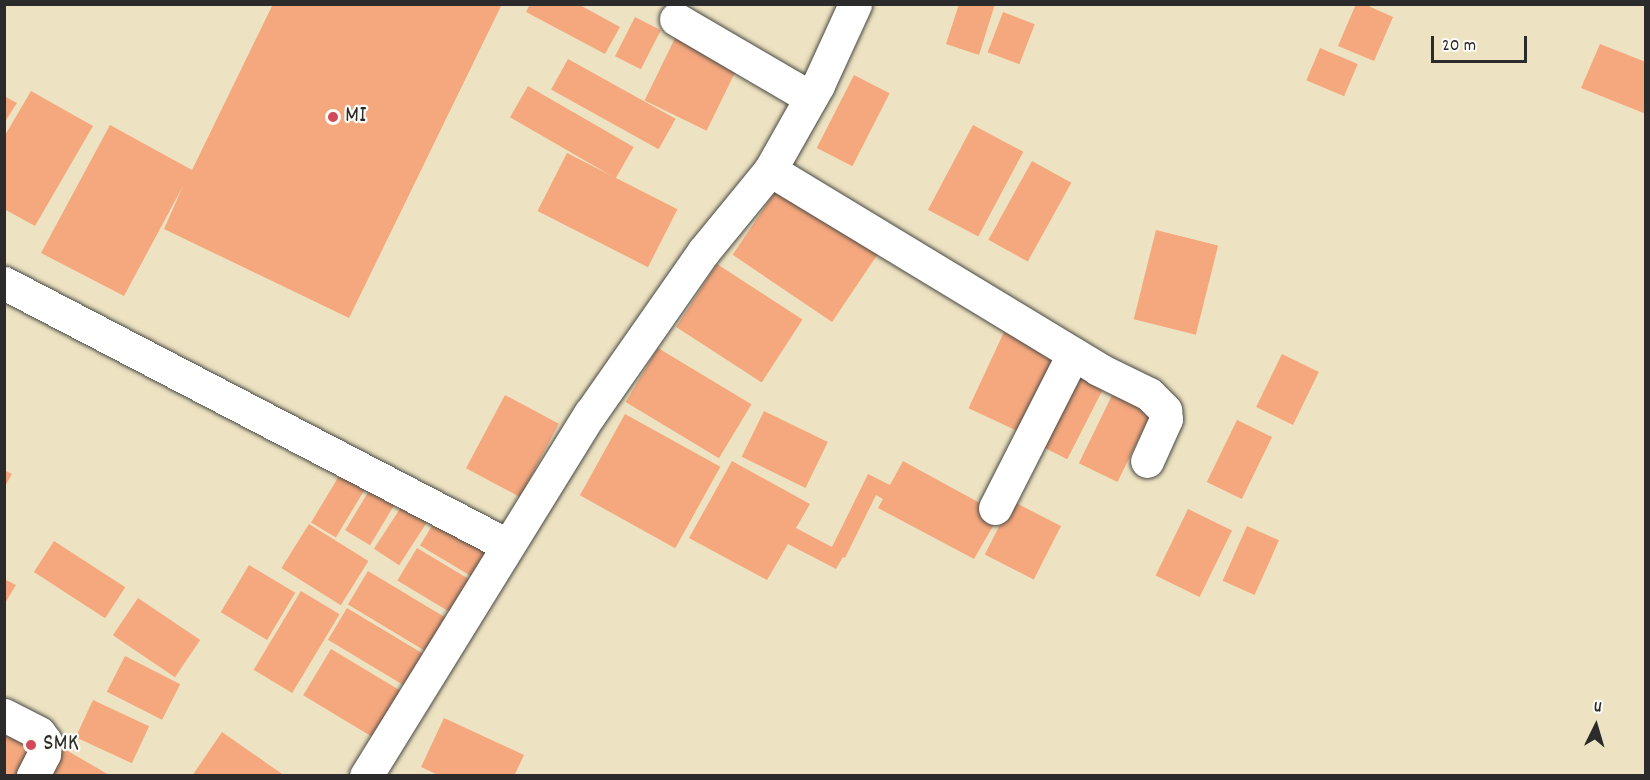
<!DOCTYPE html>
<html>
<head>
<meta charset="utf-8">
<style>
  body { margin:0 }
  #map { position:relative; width:1650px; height:780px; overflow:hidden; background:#ede3c2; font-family:Dekko,sans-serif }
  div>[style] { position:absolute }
  .building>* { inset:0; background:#f5a87e; transform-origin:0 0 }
  .roads { filter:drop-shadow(0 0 2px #484742) drop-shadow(0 0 2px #484742) }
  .minor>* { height:33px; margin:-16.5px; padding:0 16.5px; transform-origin:16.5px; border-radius:16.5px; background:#fff }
  .dots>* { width:16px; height:16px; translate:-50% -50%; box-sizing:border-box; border:3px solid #fdfcf7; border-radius:50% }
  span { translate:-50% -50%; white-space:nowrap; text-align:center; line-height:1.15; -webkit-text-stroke:4.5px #fdfcf7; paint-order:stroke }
  .poi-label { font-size:24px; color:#2b2b2b }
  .left { translate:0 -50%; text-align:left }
  .frame { position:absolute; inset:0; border:6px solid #2b2b2b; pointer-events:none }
  .north { position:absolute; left:1566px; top:696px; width:60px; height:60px; -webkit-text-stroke:4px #fdfcf7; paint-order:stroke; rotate:5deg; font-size:16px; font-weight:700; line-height:24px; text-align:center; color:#2b2b2b }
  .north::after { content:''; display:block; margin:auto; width:21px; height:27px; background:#2b2b2b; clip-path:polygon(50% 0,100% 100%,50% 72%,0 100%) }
  .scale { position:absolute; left:1431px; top:36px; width:96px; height:27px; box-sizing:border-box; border:3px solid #2b2b2b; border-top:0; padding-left:8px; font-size:18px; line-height:21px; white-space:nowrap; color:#2b2b2b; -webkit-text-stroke:4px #fdfcf7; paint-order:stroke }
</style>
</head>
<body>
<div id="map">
  <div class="building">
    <div style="clip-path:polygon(273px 4px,502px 4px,349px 318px,164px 229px,183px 186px,124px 296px,41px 253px,110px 125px,192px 170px)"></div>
    <div style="clip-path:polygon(530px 4px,578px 4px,620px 27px,605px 54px,526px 12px)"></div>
    <div style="clip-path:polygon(959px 4px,995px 4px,979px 55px,946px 44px)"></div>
    <div style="clip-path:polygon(1356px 4px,1364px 4px,1393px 17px,1374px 61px,1338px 46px)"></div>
    <div style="left:1003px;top:12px;width:34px;height:43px;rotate:21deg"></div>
    <div style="left:635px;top:17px;width:29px;height:44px;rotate:27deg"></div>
    <div style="left:677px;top:34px;width:69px;height:74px;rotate:26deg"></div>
    <div style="clip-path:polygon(1600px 44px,1646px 62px,1646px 114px,1581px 88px)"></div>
    <div style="left:1320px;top:48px;width:41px;height:35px;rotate:23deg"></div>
    <div style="left:568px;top:59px;width:123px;height:35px;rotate:29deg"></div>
    <div style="left:854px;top:75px;width:40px;height:82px;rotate:27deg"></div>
    <div style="left:528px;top:86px;width:122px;height:36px;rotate:30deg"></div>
    <div style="clip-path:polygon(31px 91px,93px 126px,35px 226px,4px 209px,4px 137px)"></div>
    <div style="clip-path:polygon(4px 96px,17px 103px,4px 123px)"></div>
    <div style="left:973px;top:125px;width:57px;height:96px;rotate:28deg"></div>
    <div style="left:567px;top:153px;width:124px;height:65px;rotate:27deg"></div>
    <div style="left:1032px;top:161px;width:45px;height:90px;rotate:29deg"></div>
    <div style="left:779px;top:186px;width:120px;height:83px;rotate:34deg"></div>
    <div style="left:1156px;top:230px;width:64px;height:92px;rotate:14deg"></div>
    <div style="left:717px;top:264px;width:102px;height:75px;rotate:33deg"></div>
    <div style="left:1004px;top:332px;width:57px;height:84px;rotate:25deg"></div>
    <div style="left:658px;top:348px;width:109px;height:63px;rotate:31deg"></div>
    <div style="left:1282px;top:354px;width:41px;height:59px;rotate:26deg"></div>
    <div style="left:1076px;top:365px;width:35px;height:88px;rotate:27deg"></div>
    <div style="left:1117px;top:385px;width:43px;height:87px;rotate:26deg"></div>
    <div style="left:505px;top:395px;width:61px;height:83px;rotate:28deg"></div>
    <div style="left:764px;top:411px;width:71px;height:51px;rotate:26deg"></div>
    <div style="left:625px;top:414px;width:109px;height:93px;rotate:29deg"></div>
    <div style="left:1237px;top:420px;width:39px;height:69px;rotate:26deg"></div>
    <div style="clip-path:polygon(732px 461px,810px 504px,796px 528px,832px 547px,868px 474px,890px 485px,903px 461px,1000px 514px,974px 559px,878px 508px,883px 499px,876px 495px,845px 558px,843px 557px,836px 569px,788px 544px,767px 580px,689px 538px)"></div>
    <div style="left:345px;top:466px;width:29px;height:66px;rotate:31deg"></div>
    <div style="clip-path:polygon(4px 470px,12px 474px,4px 488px)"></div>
    <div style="left:373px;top:484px;width:29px;height:54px;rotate:31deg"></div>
    <div style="left:405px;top:501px;width:30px;height:57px;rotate:33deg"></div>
    <div style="left:1012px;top:501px;width:55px;height:60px;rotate:27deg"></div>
    <div style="left:1188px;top:509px;width:49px;height:74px;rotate:26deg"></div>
    <div style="left:436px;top:519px;width:70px;height:31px;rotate:31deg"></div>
    <div style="left:309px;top:524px;width:70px;height:52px;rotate:32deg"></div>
    <div style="left:1247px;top:526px;width:35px;height:60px;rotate:24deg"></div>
    <div style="left:54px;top:541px;width:85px;height:37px;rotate:33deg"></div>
    <div style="left:417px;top:548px;width:74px;height:38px;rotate:31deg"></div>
    <div style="left:249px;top:565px;width:54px;height:55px;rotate:31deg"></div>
    <div style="left:368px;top:571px;width:99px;height:39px;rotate:31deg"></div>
    <div style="clip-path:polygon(4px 579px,16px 585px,4px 605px)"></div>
    <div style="left:301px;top:591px;width:45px;height:92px;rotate:31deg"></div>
    <div style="left:138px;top:598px;width:75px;height:45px;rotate:34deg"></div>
    <div style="left:347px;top:608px;width:100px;height:37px;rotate:31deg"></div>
    <div style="left:331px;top:649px;width:90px;height:54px;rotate:31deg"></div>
    <div style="left:125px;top:656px;width:62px;height:40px;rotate:27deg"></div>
    <div style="left:93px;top:700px;width:62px;height:41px;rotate:25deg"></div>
    <div style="clip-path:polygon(4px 714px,111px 776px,4px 776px)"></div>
    <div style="clip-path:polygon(444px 718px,524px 755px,514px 776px,440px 776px,421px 767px)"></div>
    <div style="clip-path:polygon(222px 732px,285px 776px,192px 776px)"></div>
  </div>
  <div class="roads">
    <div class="minor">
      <div style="left:676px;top:19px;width:156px;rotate:30.3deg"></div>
      <div style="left:770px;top:170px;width:384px;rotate:31.2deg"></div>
      <div style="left:1098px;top:369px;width:57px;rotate:26.1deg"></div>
      <div style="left:1149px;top:394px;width:23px;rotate:45deg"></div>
      <div style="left:1165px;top:410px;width:9px;rotate:84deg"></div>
      <div style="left:1166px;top:419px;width:46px;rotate:114.3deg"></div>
      <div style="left:4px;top:283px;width:567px;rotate:27.51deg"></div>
      <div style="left:995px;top:508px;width:173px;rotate:-63.1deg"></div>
      <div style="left:4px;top:715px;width:39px;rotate:27deg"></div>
      <div style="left:39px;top:733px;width:10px;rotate:53deg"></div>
      <div style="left:45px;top:741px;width:13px;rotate:94deg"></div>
      <div style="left:44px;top:754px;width:25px;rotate:117deg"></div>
      <div style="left:366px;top:776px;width:426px;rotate:-58.3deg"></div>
      <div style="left:590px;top:414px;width:198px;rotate:-55.1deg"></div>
      <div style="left:703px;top:252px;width:106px;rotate:-50.7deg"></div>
      <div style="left:770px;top:170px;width:98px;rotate:-60.5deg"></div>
      <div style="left:818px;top:85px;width:89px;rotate:-65.4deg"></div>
    </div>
  </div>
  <div class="dots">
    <div style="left:333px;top:117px;background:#d1495b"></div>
    <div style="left:31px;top:745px;background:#d1495b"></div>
  </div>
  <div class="poi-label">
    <span class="left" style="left:345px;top:117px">MI</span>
    <span class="left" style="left:43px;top:745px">SMK</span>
  </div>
  <div class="frame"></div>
  <div class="north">U</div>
  <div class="scale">20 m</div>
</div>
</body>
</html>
